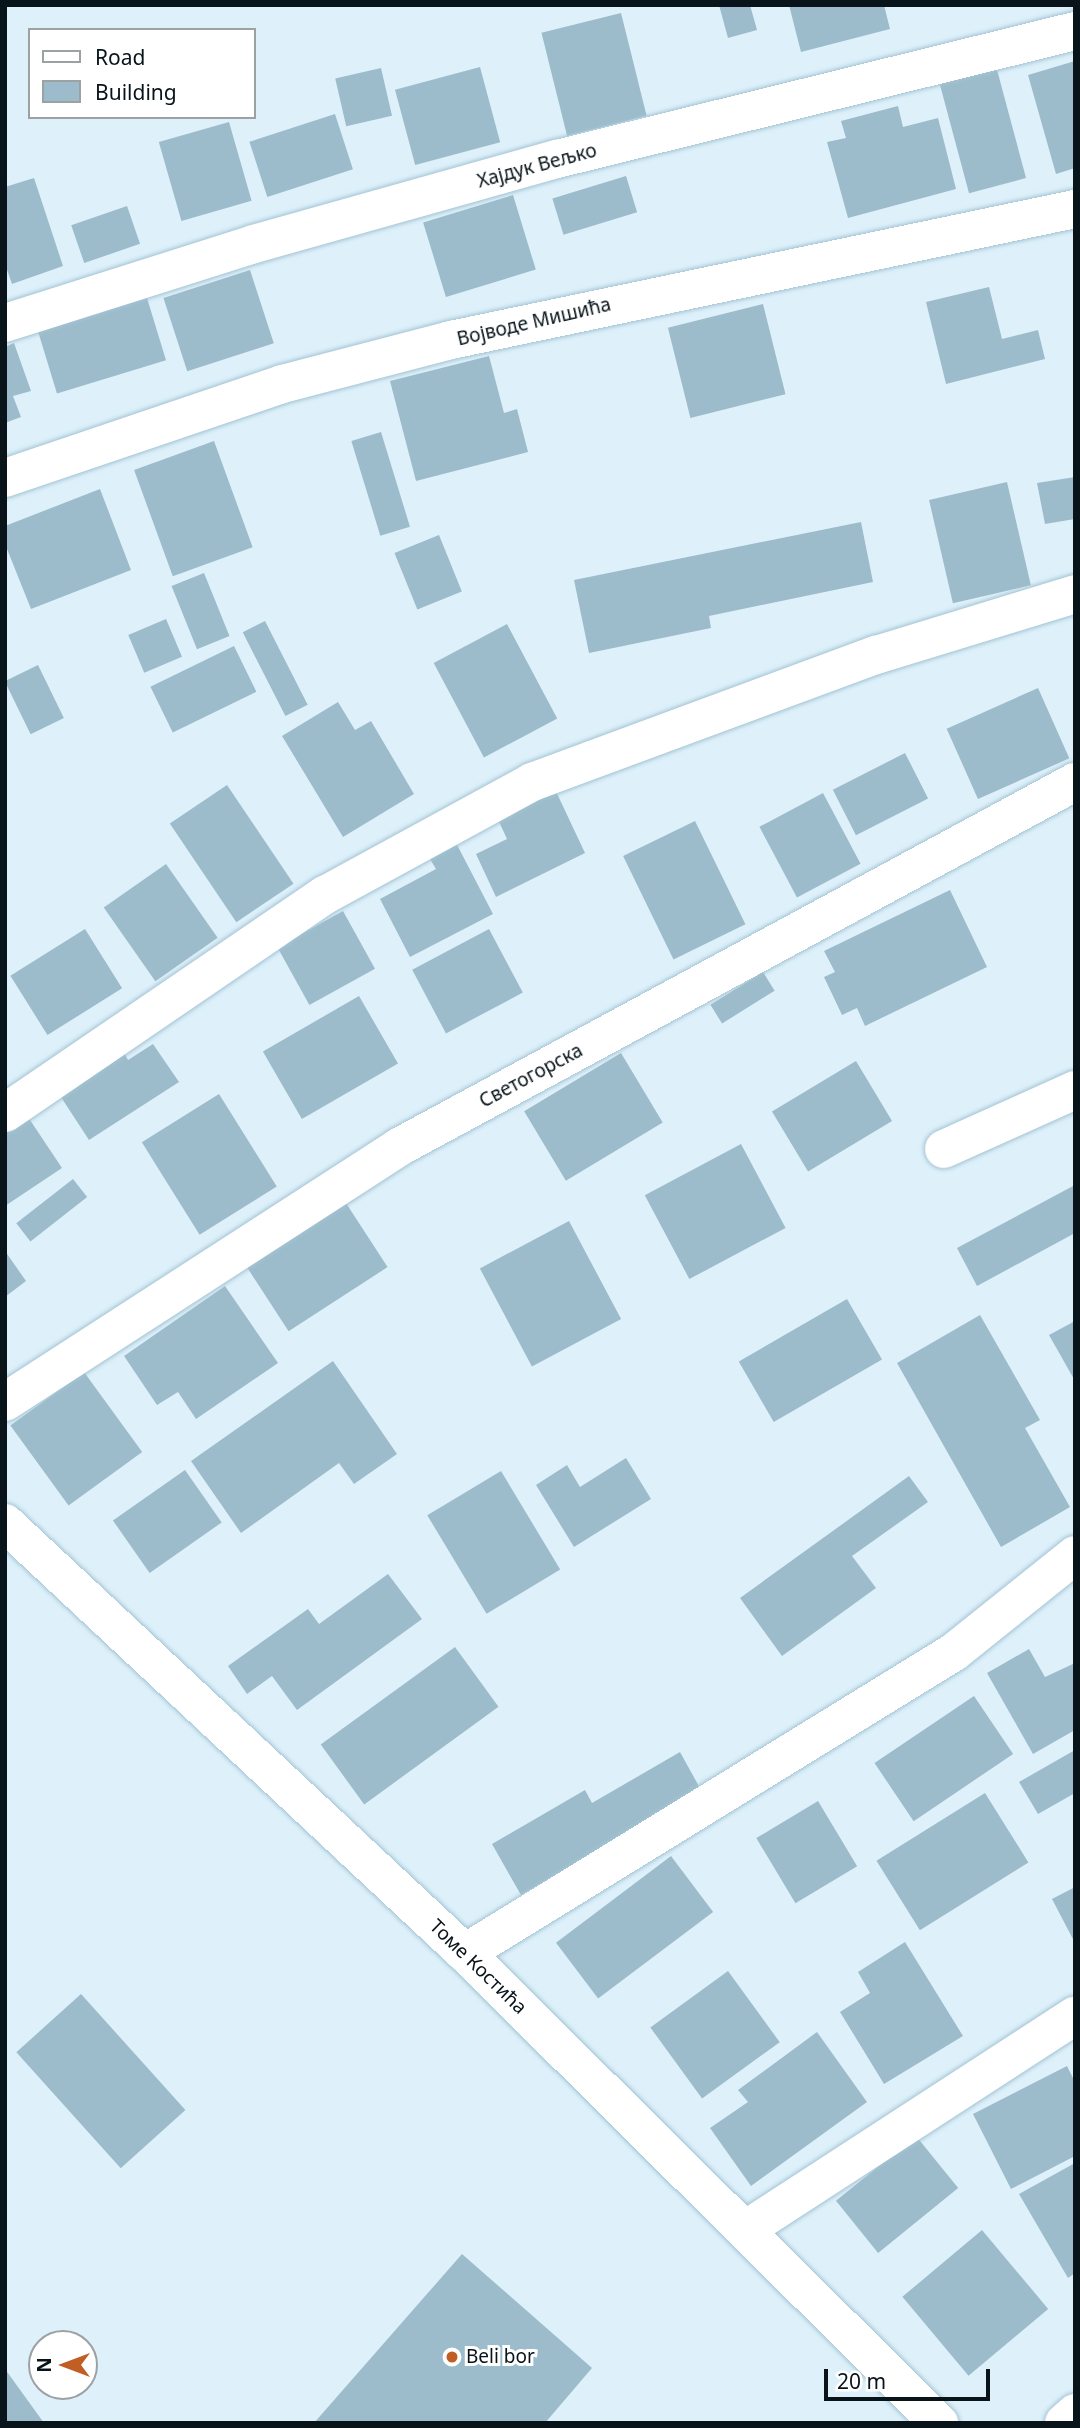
<!DOCTYPE html>
<html>
<head>
<meta charset="utf-8">
<style>
  body { margin:0 }
  #map { position:relative; width:1080px; height:2428px; overflow:hidden; background:#def1fb; font-family:"Noto Sans",sans-serif }
  div>[style] { position:absolute }
  .building>* { inset:0; background:#9cbccb; transform-origin:0 0 }
  .roads { filter:drop-shadow(0 0 2px #a3c3d3) drop-shadow(0 0 2px #a3c3d3) }
  .street>* { height:38px; margin:-19px; padding:0 19px; transform-origin:19px; border-radius:19px; background:#fff }
  .secondary>* { height:38px; margin:-19px; padding:0 19px; transform-origin:19px; border-radius:19px; background:#fff }
  .dots>* { width:19px; height:19px; translate:-50% -50%; box-sizing:border-box; border:4px solid #fff; border-radius:50% }
  span { translate:-50% -50%; white-space:nowrap; text-align:center; line-height:1.15; -webkit-text-stroke:6px #fff; paint-order:stroke }
  .street-label { font-size:19px; color:#081419 }
  .poi-label { font-size:19px; color:#081419 }
  .left { translate:0 -50%; text-align:left }
  .frame { position:absolute; inset:0; border:7px solid #081419; pointer-events:none }
  .legend { position:absolute; left:28px; top:28px; width:228px; height:91px; box-sizing:border-box; background:#fff; border:2px solid #9ca1a3; margin:0; padding:9px 12px; list-style:none; font-size:21px; color:#081419 }
  .legend li { display:flex; align-items:center; gap:14px; height:35px }
  .legend b { width:35px; border:2px solid #9ca1a3 }
  .north { position:absolute; left:28px; top:2330px; width:70px; height:70px; box-sizing:border-box; background:#fff; border:2px solid #9ca1a3; border-radius:50%; rotate:270deg; font-size:19px; font-weight:700; line-height:28px; text-align:center; color:#081419 }
  .north::after { content:''; display:block; margin:auto; width:24px; height:32px; background:#c05e24; clip-path:polygon(50% 0,100% 100%,50% 72%,0 100%) }
  .scale { position:absolute; left:824px; top:2369px; width:166px; height:32px; box-sizing:border-box; border:4px solid #081419; border-top:0; padding-left:9px; font-size:21px; line-height:24px; white-space:nowrap; color:#081419; -webkit-text-stroke:5px #fff; paint-order:stroke }
</style>
</head>
<body>
<div id="map">
  <div class="building">
    <div style="clip-path:polygon(719px 5px,750px 5px,757px 30px,728px 38px)"></div>
    <div style="clip-path:polygon(789px 5px,884px 5px,890px 29px,801px 52px)"></div>
    <div style="left:621px;top:13px;width:106px;height:82px;rotate:76deg"></div>
    <div style="clip-path:polygon(1075px 61px,1075px 168px,1056px 174px,1028px 75px)"></div>
    <div style="left:996px;top:66px;width:116px;height:59px;rotate:75deg"></div>
    <div style="left:480px;top:67px;width:78px;height:88px;rotate:75deg"></div>
    <div style="left:381px;top:68px;width:49px;height:47px;rotate:77deg"></div>
    <div style="clip-path:polygon(898px 106px,903px 127px,938px 118px,956px 189px,848px 218px,827px 142px,846px 138px,841px 121px)"></div>
    <div style="left:335px;top:114px;width:58px;height:90px;rotate:72deg"></div>
    <div style="left:229px;top:122px;width:82px;height:73px;rotate:74deg"></div>
    <div style="left:626px;top:176px;width:38px;height:77px;rotate:73deg"></div>
    <div style="clip-path:polygon(34px 178px,63px 266px,12px 284px,5px 264px,5px 187px)"></div>
    <div style="left:513px;top:195px;width:78px;height:94px;rotate:73deg"></div>
    <div style="left:127px;top:206px;width:40px;height:59px;rotate:71deg"></div>
    <div style="left:250px;top:270px;width:77px;height:91px;rotate:72deg"></div>
    <div style="clip-path:polygon(989px 287px,1002px 339px,1038px 330px,1045px 359px,946px 384px,926px 302px)"></div>
    <div style="left:147px;top:298px;width:65px;height:114px;rotate:73deg"></div>
    <div style="left:763px;top:304px;width:93px;height:98px;rotate:76deg"></div>
    <div style="clip-path:polygon(14px 343px,31px 391px,13px 396px,21px 417px,5px 423px,5px 347px)"></div>
    <div style="clip-path:polygon(489px 356px,504px 413px,517px 409px,528px 452px,416px 481px,390px 381px)"></div>
    <div style="left:381px;top:432px;width:99px;height:31px;rotate:73deg"></div>
    <div style="left:214px;top:441px;width:113px;height:85px;rotate:70deg"></div>
    <div style="clip-path:polygon(1075px 477px,1075px 519px,1045px 524px,1037px 483px)"></div>
    <div style="left:1007px;top:482px;width:106px;height:80px;rotate:77deg"></div>
    <div style="clip-path:polygon(100px 489px,131px 570px,31px 609px,5px 544px,5px 526px)"></div>
    <div style="clip-path:polygon(861px 522px,873px 582px,709px 616px,711px 628px,589px 653px,574px 580px)"></div>
    <div style="left:439px;top:535px;width:61px;height:48px;rotate:68deg"></div>
    <div style="left:204px;top:573px;width:68px;height:35px;rotate:68deg"></div>
    <div style="left:166px;top:619px;width:41px;height:41px;rotate:67deg"></div>
    <div style="left:265px;top:621px;width:94px;height:25px;rotate:63deg"></div>
    <div style="left:507px;top:624px;width:107px;height:83px;rotate:62deg"></div>
    <div style="left:234px;top:646px;width:51px;height:93px;rotate:64deg"></div>
    <div style="left:38px;top:665px;width:59px;height:37px;rotate:64deg"></div>
    <div style="left:1038px;top:688px;width:77px;height:100px;rotate:66deg"></div>
    <div style="clip-path:polygon(338px 702px,355px 730px,371px 721px,414px 794px,343px 837px,282px 736px)"></div>
    <div style="left:905px;top:753px;width:51px;height:81px;rotate:63deg"></div>
    <div style="left:227px;top:785px;width:119px;height:69px;rotate:56deg"></div>
    <div style="clip-path:polygon(553px 785px,585px 853px,496px 897px,476px 854px,507px 839px,495px 813px)"></div>
    <div style="left:823px;top:793px;width:80px;height:72px;rotate:62deg"></div>
    <div style="left:695px;top:821px;width:115px;height:80px;rotate:64deg"></div>
    <div style="clip-path:polygon(454px 839px,493px 914px,410px 957px,380px 899px,436px 869px,427px 854px)"></div>
    <div style="left:166px;top:864px;width:90px;height:76px;rotate:55deg"></div>
    <div style="clip-path:polygon(950px 890px,987px 967px,865px 1026px,857px 1008px,842px 1015px,824px 977px,835px 972px,824px 951px)"></div>
    <div style="left:343px;top:911px;width:66px;height:75px;rotate:61deg"></div>
    <div style="left:85px;top:929px;width:70px;height:88px;rotate:58deg"></div>
    <div style="left:489px;top:929px;width:72px;height:87px;rotate:62deg"></div>
    <div style="left:763px;top:972px;width:22px;height:62px;rotate:58deg"></div>
    <div style="left:359px;top:996px;width:78px;height:111px;rotate:60deg"></div>
    <div style="clip-path:polygon(153px 1044px,179px 1082px,89px 1140px,57px 1091px,122px 1049px,128px 1060px)"></div>
    <div style="left:621px;top:1053px;width:81px;height:113px;rotate:59deg"></div>
    <div style="left:856px;top:1061px;width:70px;height:98px;rotate:59deg"></div>
    <div style="left:219px;top:1094px;width:109px;height:91px;rotate:58deg"></div>
    <div style="clip-path:polygon(28px 1117px,62px 1168px,5px 1206px,5px 1133px)"></div>
    <div style="left:741px;top:1144px;width:95px;height:109px;rotate:62deg"></div>
    <div style="left:73px;top:1179px;width:23px;height:72px;rotate:52deg"></div>
    <div style="clip-path:polygon(1075px 1185px,1075px 1233px,977px 1286px,957px 1248px)"></div>
    <div style="left:344px;top:1200px;width:80px;height:118px;rotate:57deg"></div>
    <div style="left:569px;top:1221px;width:111px;height:101px;rotate:62deg"></div>
    <div style="clip-path:polygon(5px 1251px,26px 1281px,5px 1297px)"></div>
    <div style="clip-path:polygon(225px 1286px,278px 1363px,196px 1419px,178px 1392px,157px 1405px,124px 1356px)"></div>
    <div style="left:847px;top:1299px;width:70px;height:125px;rotate:60deg"></div>
    <div style="clip-path:polygon(980px 1315px,1040px 1420px,1025px 1428px,1070px 1507px,1001px 1547px,897px 1363px)"></div>
    <div style="clip-path:polygon(1075px 1321px,1075px 1381px,1049px 1335px)"></div>
    <div style="clip-path:polygon(333px 1361px,397px 1454px,354px 1484px,339px 1463px,241px 1533px,191px 1461px)"></div>
    <div style="left:84px;top:1372px;width:99px;height:91px;rotate:54deg"></div>
    <div style="clip-path:polygon(626px 1458px,651px 1499px,574px 1547px,536px 1485px,567px 1465px,580px 1487px)"></div>
    <div style="left:185px;top:1470px;width:64px;height:88px;rotate:55deg"></div>
    <div style="left:501px;top:1471px;width:115px;height:86px;rotate:59deg"></div>
    <div style="clip-path:polygon(909px 1476px,928px 1502px,852px 1556px,876px 1588px,782px 1656px,740px 1598px)"></div>
    <div style="clip-path:polygon(388px 1574px,422px 1619px,297px 1710px,272px 1676px,247px 1694px,228px 1666px,308px 1609px,319px 1624px)"></div>
    <div style="left:455px;top:1647px;width:74px;height:166px;rotate:54deg"></div>
    <div style="clip-path:polygon(1029px 1649px,1045px 1677px,1075px 1663px,1075px 1730px,1033px 1754px,987px 1673px)"></div>
    <div style="left:974px;top:1696px;width:70px;height:120px;rotate:56deg"></div>
    <div style="clip-path:polygon(1075px 1750px,1075px 1793px,1038px 1814px,1019px 1782px)"></div>
    <div style="clip-path:polygon(680px 1752px,701px 1790px,521px 1895px,492px 1844px,585px 1790px,592px 1803px)"></div>
    <div style="left:985px;top:1793px;width:82px;height:128px;rotate:58deg"></div>
    <div style="left:818px;top:1801px;width:76px;height:72px;rotate:59deg"></div>
    <div style="left:671px;top:1856px;width:70px;height:144px;rotate:53deg"></div>
    <div style="clip-path:polygon(1075px 1887px,1075px 1943px,1052px 1899px)"></div>
    <div style="clip-path:polygon(905px 1942px,963px 2036px,884px 2084px,840px 2012px,870px 1993px,858px 1972px)"></div>
    <div style="left:728px;top:1971px;width:88px;height:96px;rotate:54deg"></div>
    <div style="left:81px;top:1994px;width:156px;height:87px;rotate:48deg"></div>
    <div style="clip-path:polygon(817px 2032px,867px 2102px,751px 2186px,710px 2128px,748px 2102px,738px 2090px)"></div>
    <div style="clip-path:polygon(1067px 2066px,1075px 2082px,1075px 2156px,1011px 2189px,973px 2114px)"></div>
    <div style="left:916px;top:2136px;width:67px;height:103px;rotate:51deg"></div>
    <div style="clip-path:polygon(1075px 2163px,1075px 2273px,1068px 2278px,1019px 2194px)"></div>
    <div style="left:982px;top:2230px;width:103px;height:104px;rotate:50deg"></div>
    <div style="clip-path:polygon(462px 2254px,592px 2368px,545px 2423px,314px 2423px)"></div>
    <div style="clip-path:polygon(5px 2369px,44px 2423px,5px 2423px)"></div>
  </div>
  <div class="roads">
    <div class="street">
      <div style="left:5px;top:323px;width:261px;rotate:-17.6deg"></div>
      <div style="left:254px;top:244px;width:315px;rotate:-15.7deg"></div>
      <div style="left:557px;top:159px;width:534px;rotate:-13.88deg"></div>
      <div style="left:5px;top:478px;width:293px;rotate:-18.7deg"></div>
      <div style="left:282px;top:384px;width:175px;rotate:-14.6deg"></div>
      <div style="left:451px;top:340px;width:638px;rotate:-11.86deg"></div>
      <div style="left:5px;top:1113px;width:387px;rotate:-34.3deg"></div>
      <div style="left:325px;top:895px;width:236px;rotate:-28.6deg"></div>
      <div style="left:532px;top:782px;width:367px;rotate:-20.3deg"></div>
      <div style="left:876px;top:655px;width:208px;rotate:-17deg"></div>
      <div style="left:944px;top:1149px;width:144px;rotate:-24.2deg"></div>
      <div style="left:5px;top:1402px;width:469px;rotate:-32.9deg"></div>
      <div style="left:399px;top:1147px;width:768px;rotate:-28.37deg"></div>
      <div style="left:465px;top:1953px;width:574px;rotate:-31.61deg"></div>
      <div style="left:954px;top:1652px;width:155px;rotate:-38.7deg"></div>
      <div style="left:748px;top:2228px;width:390px;rotate:-33deg"></div>
      <div style="left:1064px;top:2423px;width:15px;rotate:-42deg"></div>
    </div>
    <div class="secondary">
      <div style="left:5px;top:1523px;width:630px;rotate:43.07deg"></div>
      <div style="left:465px;top:1953px;width:668px;rotate:44.76deg"></div>
    </div>
  </div>
  <div class="dots">
    <div style="left:452px;top:2357px;background:#c05e24"></div>
  </div>
  <div class="street-label">
    <span style="left:537px;top:166px;rotate:-15deg">Хајдук Вељко</span>
    <span style="left:534px;top:322px;rotate:-13deg">Војводе Мишића</span>
    <span style="left:531px;top:1076px;rotate:-28deg">Светогорска</span>
    <span style="left:478px;top:1967px;rotate:44deg">Томе Костића</span>
  </div>
  <div class="poi-label">
    <span class="left" style="left:466px;top:2357px">Beli bor</span>
  </div>
  <div class="frame"></div>
  <ul class="legend">
  <li><b style="height:9px;background:#fff"></b>Road</li>
  <li><b style="height:19px;background:#9cbccb"></b>Building</li>
  </ul>
  <div class="north">N</div>
  <div class="scale">20 m</div>
</div>
</body>
</html>
